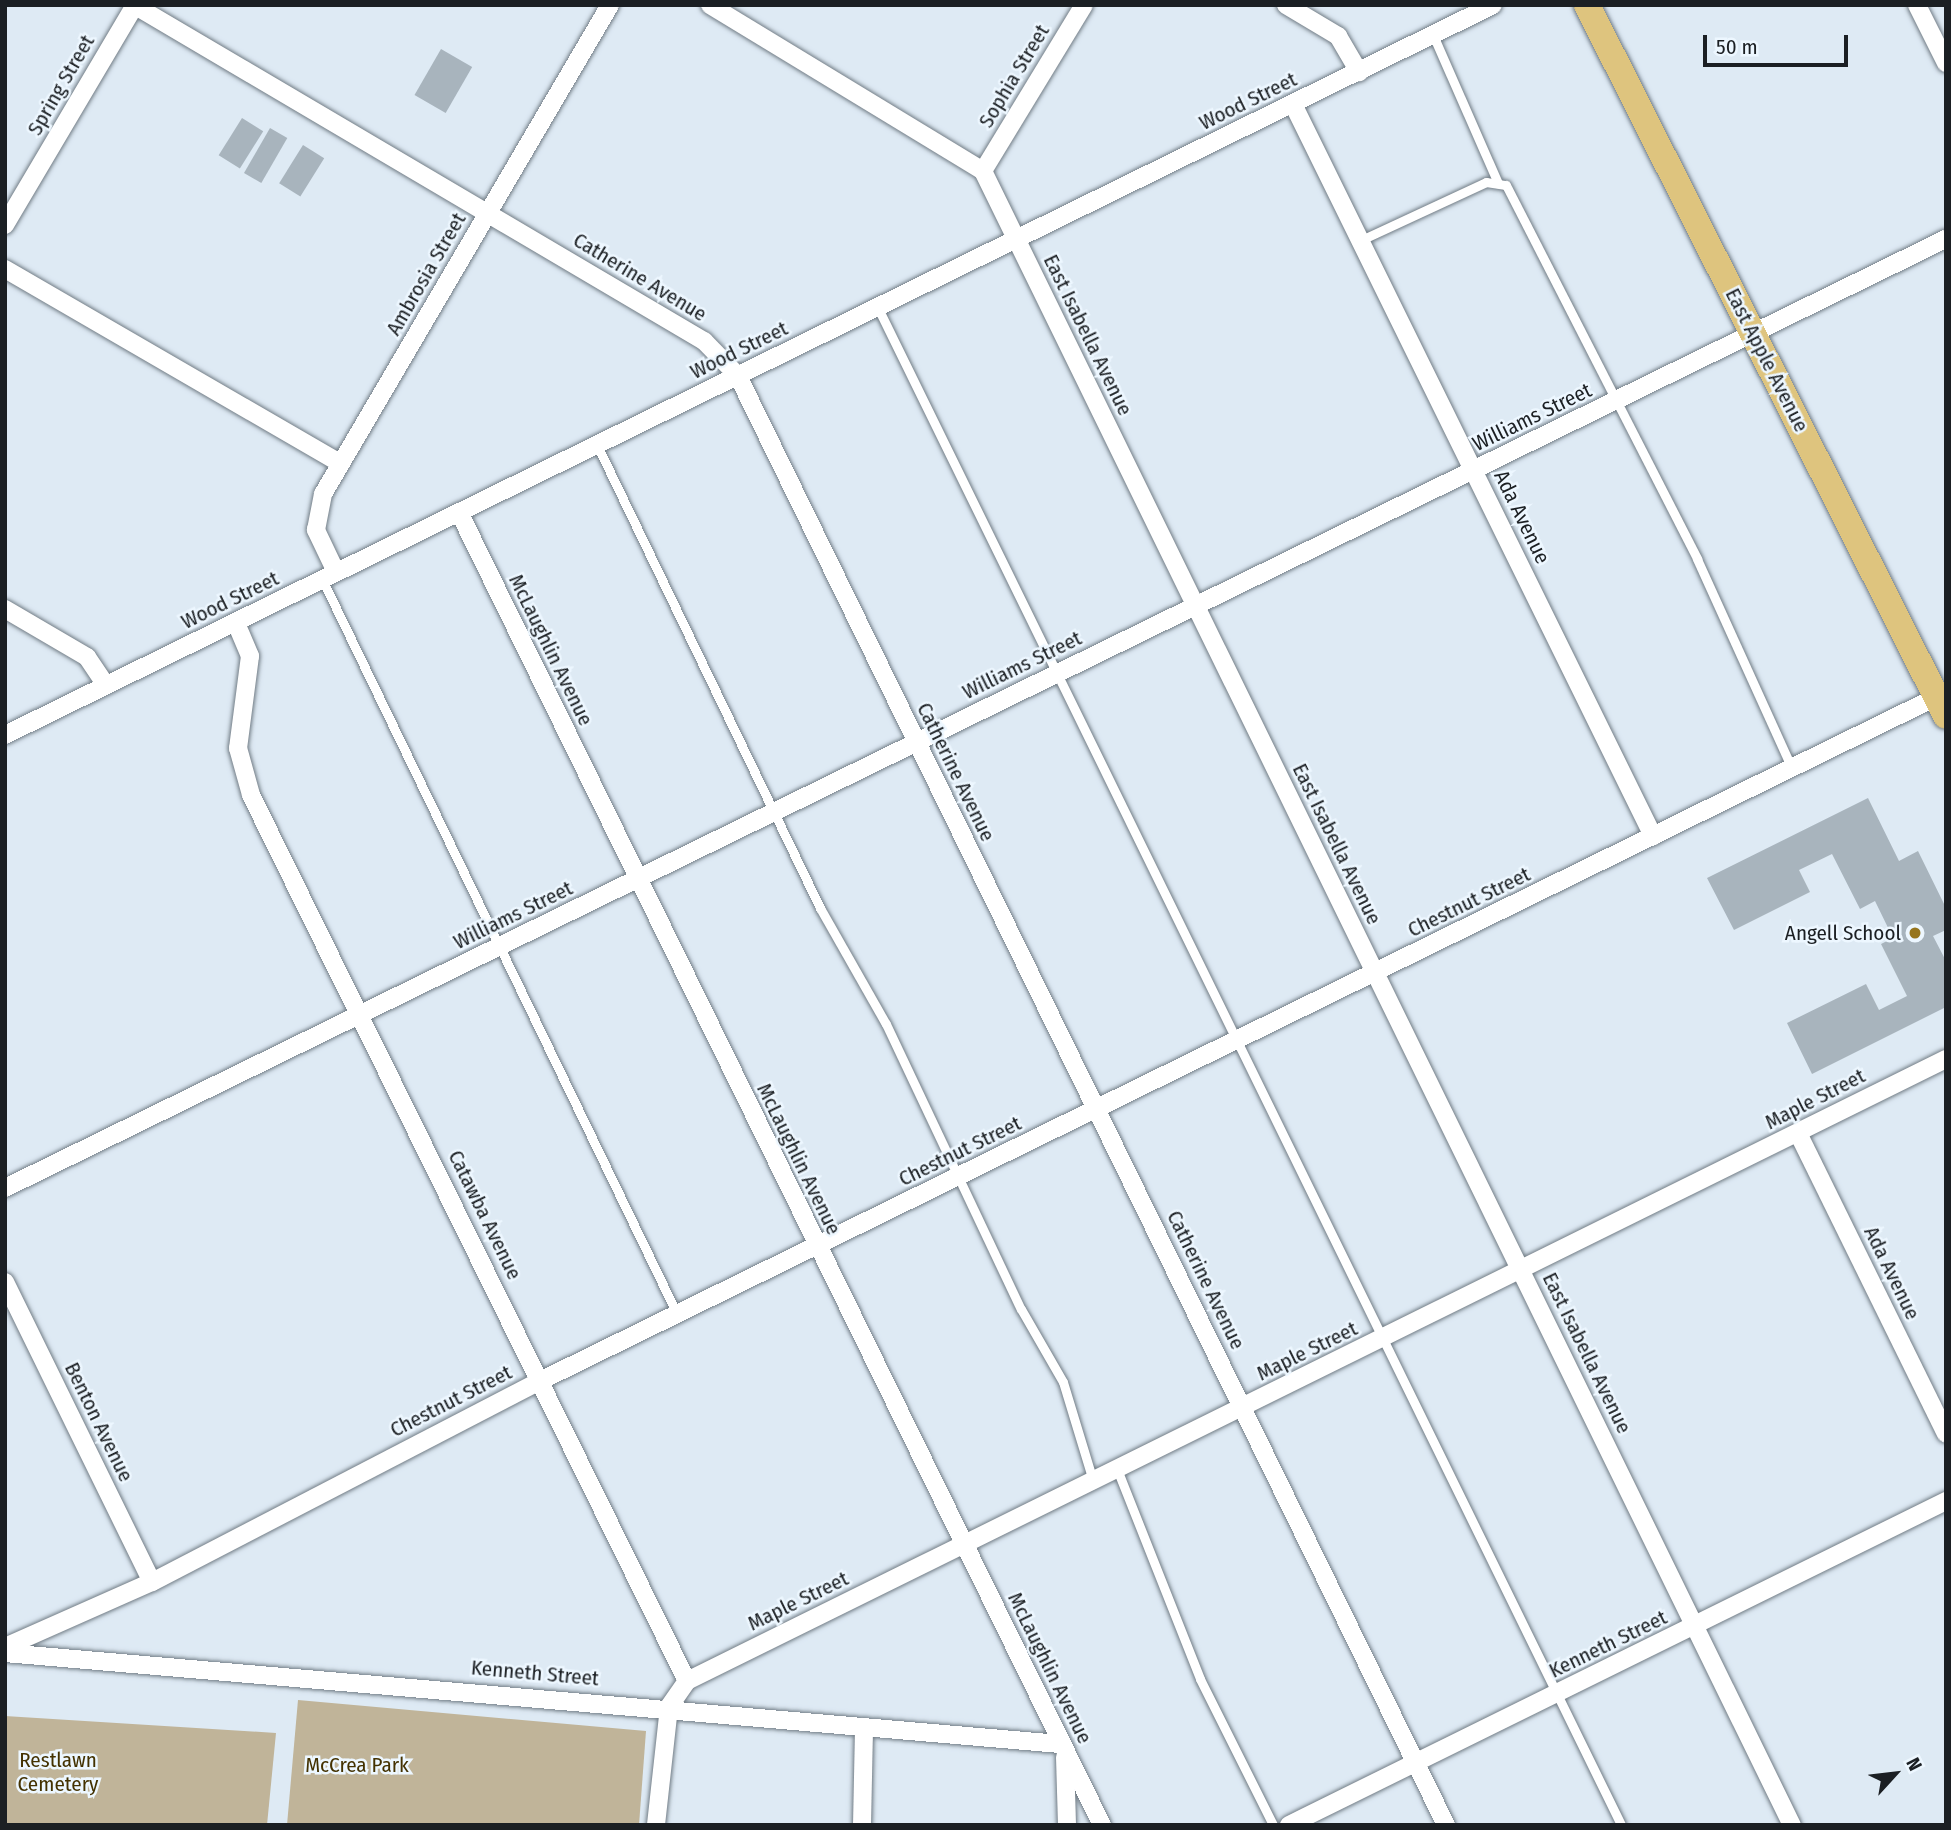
<!DOCTYPE html>
<html>
<head>
<meta charset="utf-8">
<style>
  body { margin:0 }
  #map { position:relative; width:1951px; height:1830px; overflow:hidden; background:#deeaf4; font-family:"Fira Sans Condensed",sans-serif }
  div>[style] { position:absolute }
  .green>* { inset:0; background:#c0b499 }
  .building>* { inset:0; background:#a8b4bd; transform-origin:0 0 }
  .roads { filter:drop-shadow(0 0 2px #717c85) drop-shadow(0 0 2px #717c85) }
  .service>* { height:9px; margin:-4.5px; padding:0 4.5px; transform-origin:4.5px; border-radius:4.5px; background:#fff }
  .minor>* { height:18px; margin:-9px; padding:0 9px; transform-origin:9px; border-radius:9px; background:#fff }
  .primary>* { height:26px; margin:-13px; padding:0 13px; transform-origin:13px; border-radius:13px; background:#dec47e }
  .dots>* { width:19px; height:19px; translate:-50% -50%; box-sizing:border-box; border:4px solid #edf7ff; border-radius:50% }
  span { translate:-50% -50%; white-space:nowrap; text-align:center; line-height:1.15; -webkit-text-stroke:5px #edf7ff; paint-order:stroke }
  .street-label { font-size:21px; color:#1b1f23 }
  .poi-label { font-size:21px; color:#1b1f23 }
  .right { translate:-100% -50%; text-align:right }
  .park-label { font-size:21px; color:#433100 }
  .frame { position:absolute; inset:0; border:7px solid #1b1f23; pointer-events:none }
  .north { position:absolute; left:1860px; top:1739px; width:70px; height:70px; -webkit-text-stroke:5px #edf7ff; paint-order:stroke; rotate:63deg; font-size:19px; font-weight:700; line-height:28px; text-align:center; color:#1b1f23 }
  .north::after { content:''; display:block; margin:auto; width:24px; height:32px; background:#1b1f23; clip-path:polygon(50% 0,100% 100%,50% 72%,0 100%) }
  .scale { position:absolute; left:1703px; top:35px; width:145px; height:32px; box-sizing:border-box; border:4px solid #1b1f23; border-top:0; padding-left:9px; font-size:21px; line-height:24px; white-space:nowrap; color:#1b1f23; -webkit-text-stroke:5px #edf7ff; paint-order:stroke }
</style>
</head>
<body>
<div id="map">
  <div class="green">
    <div style="clip-path:polygon(298px 1700px,646px 1731px,639px 1825px,287px 1825px)"></div>
    <div style="clip-path:polygon(5px 1716px,276px 1733px,267px 1825px,5px 1825px)"></div>
  </div>
  <div class="building">
    <div style="left:441px;top:49px;width:36px;height:53px;rotate:30deg"></div>
    <div style="left:242px;top:118px;width:25px;height:44px;rotate:32deg"></div>
    <div style="left:270px;top:128px;width:20px;height:52px;rotate:30deg"></div>
    <div style="left:303px;top:145px;width:25px;height:45px;rotate:32deg"></div>
    <div style="clip-path:polygon(1868px 798px,1899px 861px,1918px 851px,1946px 908px,1946px 930px,1933px 936px,1946px 961px,1946px 1007px,1812px 1074px,1787px 1023px,1866px 984px,1879px 1010px,1907px 996px,1881px 944px,1893px 938px,1875px 901px,1860px 909px,1832px 854px,1799px 870px,1810px 892px,1734px 930px,1707px 878px)"></div>
  </div>
  <div class="roads">
    <div class="service">
      <div style="left:1433px;top:35px;width:162px;rotate:66.3deg"></div>
      <div style="left:1359px;top:241px;width:140px;rotate:-24.9deg"></div>
      <div style="left:1486px;top:182px;width:20px;rotate:9deg"></div>
      <div style="left:1506px;top:185px;width:420px;rotate:62.9deg"></div>
      <div style="left:1697px;top:559px;width:230px;rotate:65.6deg"></div>
      <div style="left:877px;top:306px;width:1691px;rotate:63.9deg"></div>
      <div style="left:597px;top:445px;width:514px;rotate:64.28deg"></div>
      <div style="left:820px;top:908px;width:133px;rotate:60.4deg"></div>
      <div style="left:886px;top:1024px;width:315px;rotate:64.7deg"></div>
      <div style="left:1021px;top:1309px;width:84px;rotate:60.1deg"></div>
      <div style="left:1063px;top:1382px;width:103px;rotate:73.1deg"></div>
      <div style="left:322px;top:579px;width:816px;rotate:64.22deg"></div>
      <div style="left:1117px;top:1469px;width:226px;rotate:68.4deg"></div>
      <div style="left:1200px;top:1679px;width:163px;rotate:63.4deg"></div>
    </div>
    <div class="minor">
      <div style="left:134px;top:5px;width:662px;rotate:30.52deg"></div>
      <div style="left:704px;top:341px;width:49px;rotate:45.8deg"></div>
      <div style="left:738px;top:376px;width:1613px;rotate:63.96deg"></div>
      <div style="left:710px;top:5px;width:320px;rotate:31.3deg"></div>
      <div style="left:983px;top:171px;width:1841px;rotate:63.94deg"></div>
      <div style="left:1286px;top:5px;width:61px;rotate:30.8deg"></div>
      <div style="left:1338px;top:36px;width:42px;rotate:59.7deg"></div>
      <div style="left:1917px;top:5px;width:65px;rotate:63.4deg"></div>
      <div style="left:1293px;top:104px;width:816px;rotate:63.81deg"></div>
      <div style="left:983px;top:171px;width:194px;rotate:-58.7deg"></div>
      <div style="left:5px;top:225px;width:256px;rotate:-59.4deg"></div>
      <div style="left:5px;top:269px;width:388px;rotate:30.1deg"></div>
      <div style="left:459px;top:512px;width:1462px;rotate:63.91deg"></div>
      <div style="left:336px;top:572px;width:47px;rotate:-115.5deg"></div>
      <div style="left:316px;top:530px;width:37px;rotate:-79deg"></div>
      <div style="left:323px;top:494px;width:567px;rotate:-59.59deg"></div>
      <div style="left:5px;top:609px;width:95px;rotate:30.3deg"></div>
      <div style="left:87px;top:657px;width:34px;rotate:56deg"></div>
      <div style="left:236px;top:623px;width:36px;rotate:67deg"></div>
      <div style="left:250px;top:656px;width:93px;rotate:97.4deg"></div>
      <div style="left:238px;top:748px;width:49px;rotate:74.5deg"></div>
      <div style="left:251px;top:795px;width:987px;rotate:63.8deg"></div>
      <div style="left:687px;top:1681px;width:32px;rotate:125deg"></div>
      <div style="left:669px;top:1707px;width:119px;rotate:96.3deg"></div>
      <div style="left:5px;top:735px;width:1657px;rotate:-26.13deg"></div>
      <div style="left:1798px;top:1133px;width:335px;rotate:63.8deg"></div>
      <div style="left:5px;top:1188px;width:2161px;rotate:-26.06deg"></div>
      <div style="left:5px;top:1282px;width:334px;rotate:63.9deg"></div>
      <div style="left:5px;top:1647px;width:161px;rotate:-23.9deg"></div>
      <div style="left:152px;top:1582px;width:437px;rotate:-27.4deg"></div>
      <div style="left:540px;top:1381px;width:1555px;rotate:-26.1deg"></div>
      <div style="left:5px;top:1653px;width:1060px;rotate:4.93deg"></div>
      <div style="left:687px;top:1681px;width:1404px;rotate:-26.29deg"></div>
      <div style="left:1065px;top:1757px;width:68px;rotate:88.3deg"></div>
      <div style="left:862px;top:1825px;width:98px;rotate:-88.8deg"></div>
      <div style="left:1289px;top:1825px;width:733px;rotate:-26.25deg"></div>
    </div>
    <div class="primary">
      <div style="left:1587px;top:5px;width:796px;rotate:63.21deg"></div>
    </div>
  </div>
  <div class="dots">
    <div style="left:1915px;top:933px;background:#96751d"></div>
  </div>
  <div class="street-label">
    <span style="left:1014px;top:76px;rotate:-59deg">Sophia Street</span>
    <span style="left:61px;top:85px;rotate:-60deg">Spring Street</span>
    <span style="left:1248px;top:101px;rotate:-26deg">Wood Street</span>
    <span style="left:426px;top:274px;rotate:-60deg">Ambrosia Street</span>
    <span style="left:640px;top:277px;rotate:31deg">Catherine Avenue</span>
    <span style="left:1088px;top:335px;rotate:64deg">East Isabella Avenue</span>
    <span style="left:739px;top:350px;rotate:-26deg">Wood Street</span>
    <span style="left:1767px;top:360px;rotate:63deg">East Apple Avenue</span>
    <span style="left:1532px;top:417px;rotate:-26deg">Williams Street</span>
    <span style="left:1522px;top:517px;rotate:64deg">Ada Avenue</span>
    <span style="left:230px;top:600px;rotate:-26deg">Wood Street</span>
    <span style="left:551px;top:650px;rotate:64deg">McLaughlin Avenue</span>
    <span style="left:1022px;top:665px;rotate:-26deg">Williams Street</span>
    <span style="left:956px;top:772px;rotate:64deg">Catherine Avenue</span>
    <span style="left:1337px;top:844px;rotate:64deg">East Isabella Avenue</span>
    <span style="left:1469px;top:902px;rotate:-26deg">Chestnut Street</span>
    <span style="left:513px;top:915px;rotate:-26deg">Williams Street</span>
    <span style="left:1815px;top:1099px;rotate:-27deg">Maple Street</span>
    <span style="left:960px;top:1151px;rotate:-26deg">Chestnut Street</span>
    <span style="left:799px;top:1159px;rotate:64deg">McLaughlin Avenue</span>
    <span style="left:485px;top:1215px;rotate:64deg">Catawba Avenue</span>
    <span style="left:1892px;top:1273px;rotate:64deg">Ada Avenue</span>
    <span style="left:1206px;top:1280px;rotate:64deg">Catherine Avenue</span>
    <span style="left:1307px;top:1351px;rotate:-26deg">Maple Street</span>
    <span style="left:1587px;top:1353px;rotate:64deg">East Isabella Avenue</span>
    <span style="left:451px;top:1401px;rotate:-27deg">Chestnut Street</span>
    <span style="left:99px;top:1422px;rotate:64deg">Benton Avenue</span>
    <span style="left:798px;top:1601px;rotate:-26deg">Maple Street</span>
    <span style="left:1608px;top:1644px;rotate:-26deg">Kenneth Street</span>
    <span style="left:1050px;top:1668px;rotate:64deg">McLaughlin Avenue</span>
    <span style="left:535px;top:1673px;rotate:5deg">Kenneth Street</span>
  </div>
  <div class="poi-label">
    <span class="right" style="left:1901px;top:933px">Angell School</span>
  </div>
  <div class="park-label">
    <span style="left:58px;top:1772px">Restlawn<br>Cemetery</span>
    <span style="left:357px;top:1765px">McCrea Park</span>
  </div>
  <div class="frame"></div>
  <div class="north">N</div>
  <div class="scale">50 m</div>
</div>
</body>
</html>
